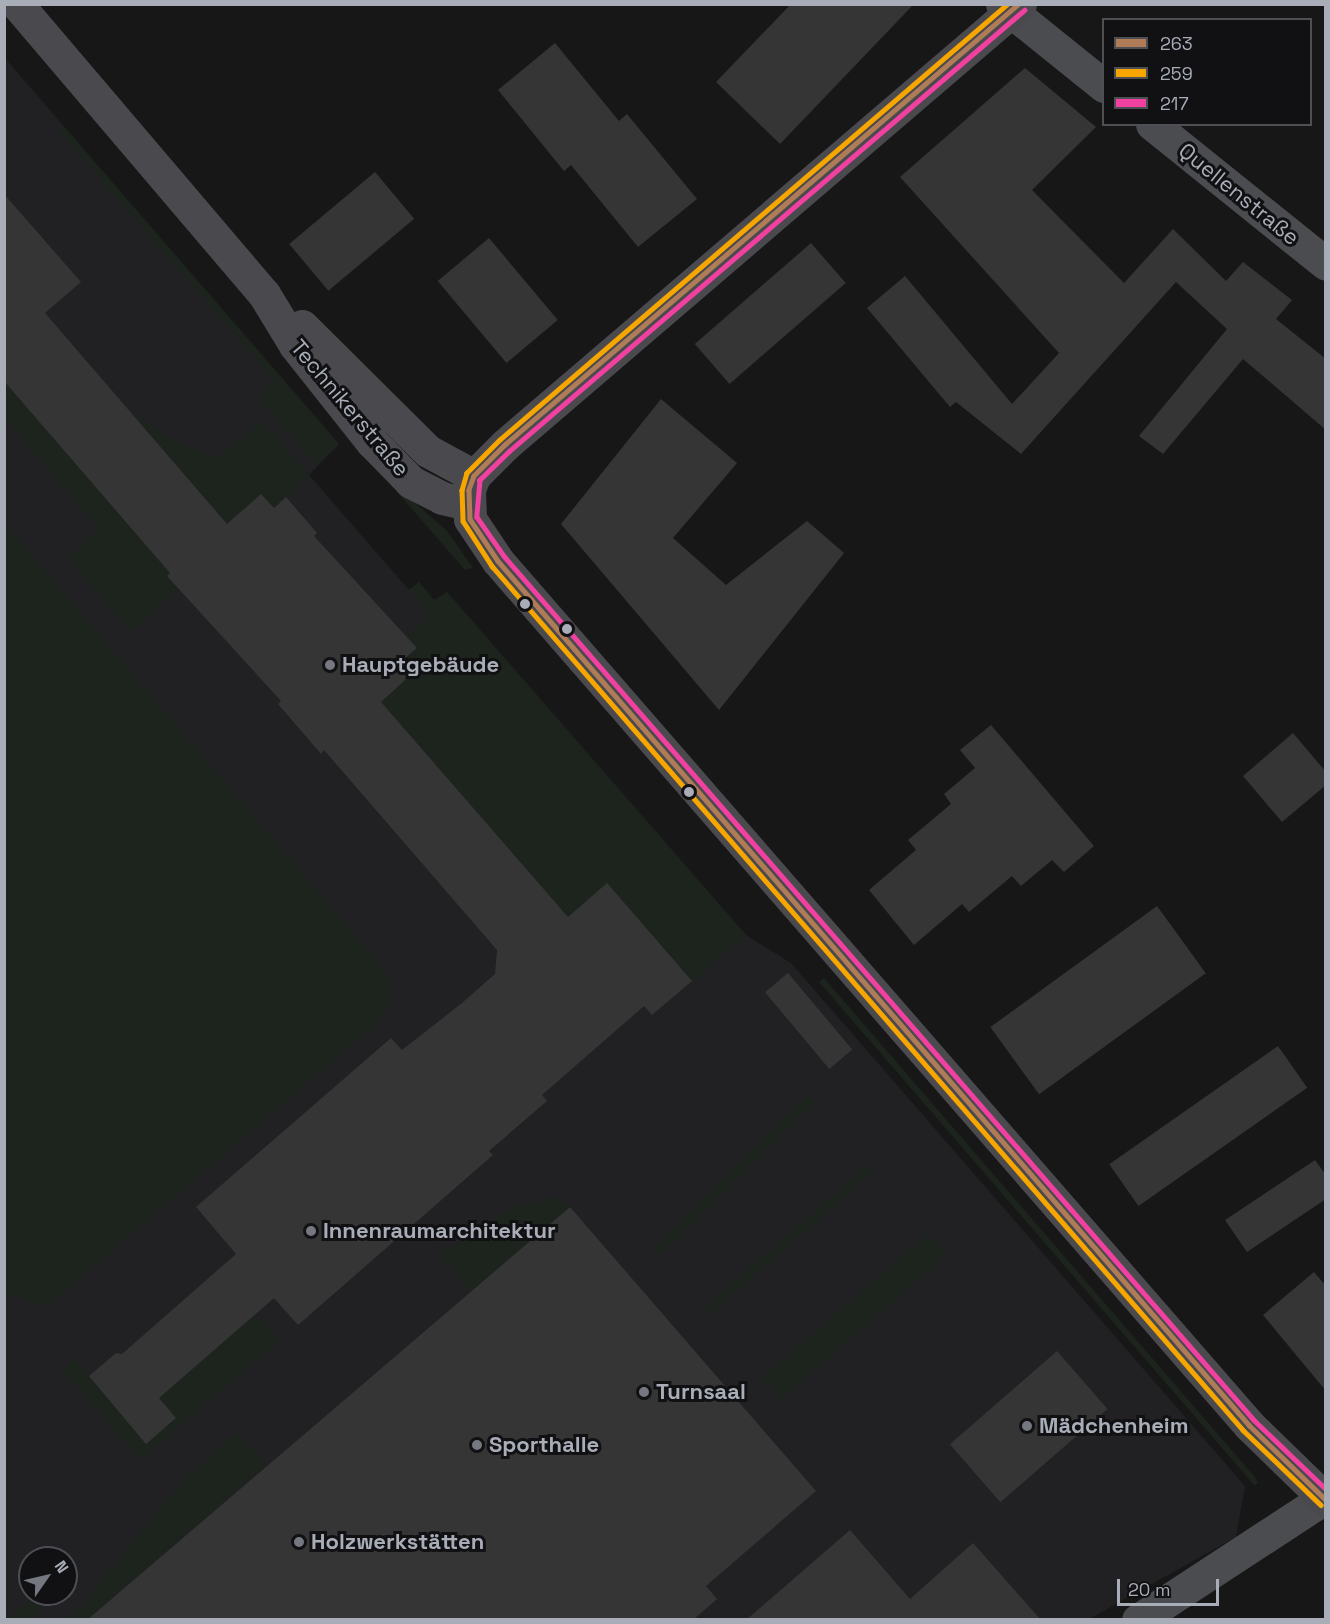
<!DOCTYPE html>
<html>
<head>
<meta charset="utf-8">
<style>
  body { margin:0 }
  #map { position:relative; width:1330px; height:1624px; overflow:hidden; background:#171717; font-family:"Space Grotesk",sans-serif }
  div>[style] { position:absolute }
  .built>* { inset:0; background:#212123 }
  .green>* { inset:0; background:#1d241e; transform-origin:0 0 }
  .building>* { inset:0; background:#353536; transform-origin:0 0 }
  .street>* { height:33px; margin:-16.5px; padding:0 16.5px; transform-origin:16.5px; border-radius:16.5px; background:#4b4c50 }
  .secondary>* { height:33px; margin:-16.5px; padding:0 16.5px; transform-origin:16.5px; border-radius:16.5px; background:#4a4a4e }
  .bus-1>* { height:4.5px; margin:-2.25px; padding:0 2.25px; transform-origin:2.25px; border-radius:2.25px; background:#b07c57 }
  .bus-2>* { height:4.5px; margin:-2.25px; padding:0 2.25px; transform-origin:2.25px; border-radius:2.25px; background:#f7a600 }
  .bus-3>* { height:4.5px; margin:-2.25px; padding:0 2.25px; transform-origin:2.25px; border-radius:2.25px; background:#f240a1 }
  .dots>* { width:16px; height:16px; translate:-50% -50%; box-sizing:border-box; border:3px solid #111113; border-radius:50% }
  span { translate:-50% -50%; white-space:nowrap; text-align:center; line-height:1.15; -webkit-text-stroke:6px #111113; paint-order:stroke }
  .street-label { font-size:22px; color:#a8adb8 }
  .poi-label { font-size:22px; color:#a8adb8; font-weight:700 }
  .left { translate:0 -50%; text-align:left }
  .frame { position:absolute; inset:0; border:6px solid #a8adb8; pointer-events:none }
  .legend { position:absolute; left:1102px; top:18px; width:210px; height:108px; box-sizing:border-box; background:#111113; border:2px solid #4d4f55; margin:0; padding:8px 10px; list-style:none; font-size:18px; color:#a8adb8 }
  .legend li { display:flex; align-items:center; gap:12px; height:30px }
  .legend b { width:30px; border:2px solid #4d4f55 }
  .north { position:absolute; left:18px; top:1546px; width:60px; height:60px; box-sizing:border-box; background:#111113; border:2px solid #4d4f55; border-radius:50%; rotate:56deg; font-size:16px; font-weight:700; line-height:24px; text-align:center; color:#a8adb8 }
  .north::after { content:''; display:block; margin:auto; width:21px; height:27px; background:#757880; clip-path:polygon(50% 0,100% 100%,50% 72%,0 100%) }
  .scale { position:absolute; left:1117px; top:1579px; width:102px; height:27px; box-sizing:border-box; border:3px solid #a8adb8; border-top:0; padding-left:8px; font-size:18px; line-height:21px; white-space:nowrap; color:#a8adb8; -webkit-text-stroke:4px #111113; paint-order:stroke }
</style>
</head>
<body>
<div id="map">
  <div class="built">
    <div style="clip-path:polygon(evenodd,4px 57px,339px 444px,309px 475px,409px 590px,419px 582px,434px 600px,447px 592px,746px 935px,791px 963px,1245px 1486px,1236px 1537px,1089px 1619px,5px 1619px,4px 57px,30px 1558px,66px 1558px,66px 1594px,30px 1594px,30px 1558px)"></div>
  </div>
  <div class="green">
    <div style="clip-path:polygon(65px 128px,339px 444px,317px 465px,257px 397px,275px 380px,59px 131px)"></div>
    <div style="clip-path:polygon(4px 381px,170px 573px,179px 589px,131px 631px,67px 558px,99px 529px,5px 418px)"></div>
    <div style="clip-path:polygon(129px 410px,175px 441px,218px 458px,262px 421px,309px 475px,274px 508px,261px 494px,227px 524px)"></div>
    <div style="clip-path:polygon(377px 469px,447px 531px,473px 568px,465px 570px)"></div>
    <div style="clip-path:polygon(5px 524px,386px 972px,391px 992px,383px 1018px,46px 1307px,5px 1292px)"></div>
    <div style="clip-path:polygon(419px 582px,434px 600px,447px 592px,746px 935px,692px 981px,568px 917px,381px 702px,415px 672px,404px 659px,416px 648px,406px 636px,430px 616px,409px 590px)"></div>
    <div style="clip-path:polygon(824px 978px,1254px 1476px,1258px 1483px,1254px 1485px,819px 982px)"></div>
    <div style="left:807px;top:1095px;width:10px;height:218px;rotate:45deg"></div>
    <div style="left:868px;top:1165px;width:9px;height:218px;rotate:49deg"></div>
    <div style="clip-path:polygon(550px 1197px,570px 1207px,472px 1292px,441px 1255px,505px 1211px)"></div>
    <div style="left:928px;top:1234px;width:28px;height:219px;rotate:49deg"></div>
    <div style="clip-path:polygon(256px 1314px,277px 1338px,276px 1343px,145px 1456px,136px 1455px,64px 1371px,73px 1358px,148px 1442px,174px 1416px,159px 1398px)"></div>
    <div style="clip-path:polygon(240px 1435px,266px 1465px,87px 1619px,71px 1619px,181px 1483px,233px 1436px)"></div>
    <div style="clip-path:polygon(38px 1594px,52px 1594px,32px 1619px,9px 1619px)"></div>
  </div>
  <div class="building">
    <div style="clip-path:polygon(791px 4px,914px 4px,780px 144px,716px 82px)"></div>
    <div style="clip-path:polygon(555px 43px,619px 121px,627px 114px,697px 199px,638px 247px,571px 165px,564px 171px,498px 90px)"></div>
    <div style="clip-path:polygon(1025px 68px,1096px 127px,1032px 190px,1124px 283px,1173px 229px,1226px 281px,1243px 262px,1292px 300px,1276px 319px,1326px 359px,1326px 430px,1243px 359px,1163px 454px,1139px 436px,1227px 329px,1176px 282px,1021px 454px,956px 402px,950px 407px,867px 308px,905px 276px,1012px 404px,1059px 353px,900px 177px)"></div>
    <div style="left:375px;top:172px;width:61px;height:112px;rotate:50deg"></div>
    <div style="clip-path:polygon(4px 194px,81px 282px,45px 313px,227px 524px,261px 494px,274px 508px,286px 497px,317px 533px,314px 536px,417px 648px,404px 659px,415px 671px,381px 702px,568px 917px,607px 883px,692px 981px,652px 1015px,644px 1006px,542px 1095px,547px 1101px,489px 1151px,493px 1155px,298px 1325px,274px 1298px,159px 1398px,176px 1418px,146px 1444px,89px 1376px,116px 1353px,122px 1354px,236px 1254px,196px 1207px,391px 1038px,402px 1050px,462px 1003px,495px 974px,497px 950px,324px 750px,321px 754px,278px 704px,281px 701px,167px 576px,170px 573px,4px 381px)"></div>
    <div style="left:489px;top:238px;width:107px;height:67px;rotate:50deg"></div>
    <div style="left:811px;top:243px;width:53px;height:154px;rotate:49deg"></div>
    <div style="clip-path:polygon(661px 399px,737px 463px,673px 538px,726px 585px,807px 521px,844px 553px,719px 710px,561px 524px)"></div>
    <div style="clip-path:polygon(991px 725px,1094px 846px,1064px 872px,1052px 860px,1021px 886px,1012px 876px,969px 912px,962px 904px,914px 945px,869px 890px,916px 850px,908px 840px,951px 804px,944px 794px,975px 768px,960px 750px)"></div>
    <div style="clip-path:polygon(1293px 733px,1326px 772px,1326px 785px,1282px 822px,1243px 776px)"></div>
    <div style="left:1157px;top:906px;width:83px;height:206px;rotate:54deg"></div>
    <div style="left:788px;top:973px;width:100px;height:30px;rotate:50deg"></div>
    <div style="left:1278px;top:1046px;width:51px;height:206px;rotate:55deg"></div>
    <div style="clip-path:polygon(1315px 1160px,1326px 1175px,1326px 1199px,1247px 1252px,1225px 1220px)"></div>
    <div style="clip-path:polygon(570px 1207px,816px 1491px,706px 1586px,717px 1599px,693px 1620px,87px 1620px)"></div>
    <div style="clip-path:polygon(1314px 1272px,1326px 1286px,1326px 1391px,1263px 1315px)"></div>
    <div style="left:1057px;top:1351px;width:77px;height:142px;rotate:49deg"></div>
    <div style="clip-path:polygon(850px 1530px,910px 1599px,973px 1543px,1041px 1620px,746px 1620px)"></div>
  </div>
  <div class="street">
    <div style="left:1002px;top:4px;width:131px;rotate:38.8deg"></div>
    <div style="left:1152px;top:124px;width:223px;rotate:38.8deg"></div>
    <div style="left:1138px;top:1620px;width:221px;rotate:-33.2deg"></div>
  </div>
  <div class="secondary">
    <div style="left:17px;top:4px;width:381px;rotate:49.6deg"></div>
    <div style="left:264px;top:294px;width:60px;rotate:58.7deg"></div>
    <div style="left:295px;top:345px;width:124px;rotate:51.6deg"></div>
    <div style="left:372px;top:442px;width:56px;rotate:45.7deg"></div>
    <div style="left:411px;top:482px;width:35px;rotate:27deg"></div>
    <div style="left:442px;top:498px;width:27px;rotate:13deg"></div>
    <div style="left:1020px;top:4px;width:678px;rotate:139.43deg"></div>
    <div style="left:505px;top:445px;width:44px;rotate:135deg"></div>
    <div style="left:474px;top:476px;width:15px;rotate:110deg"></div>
    <div style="left:469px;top:490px;width:29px;rotate:88deg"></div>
    <div style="left:470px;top:519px;width:50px;rotate:56.3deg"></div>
    <div style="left:498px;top:561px;width:1145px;rotate:49deg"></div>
    <div style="left:1249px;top:1425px;width:107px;rotate:44.2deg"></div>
    <div style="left:302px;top:326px;width:177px;rotate:44.8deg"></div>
    <div style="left:428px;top:451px;width:52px;rotate:28.5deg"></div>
  </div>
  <div class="bus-1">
    <div style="left:1019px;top:4px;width:677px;rotate:139.37deg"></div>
    <div style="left:505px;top:445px;width:44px;rotate:135deg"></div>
    <div style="left:474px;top:476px;width:15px;rotate:110deg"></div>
    <div style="left:469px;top:490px;width:29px;rotate:88deg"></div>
    <div style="left:470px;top:519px;width:50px;rotate:56.3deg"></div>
    <div style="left:498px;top:561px;width:1145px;rotate:49deg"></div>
    <div style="left:1249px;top:1425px;width:107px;rotate:44.2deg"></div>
  </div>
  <div class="bus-2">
    <div style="left:1008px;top:4px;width:669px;rotate:139.36deg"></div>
    <div style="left:500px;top:440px;width:47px;rotate:135deg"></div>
    <div style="left:467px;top:473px;width:18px;rotate:106deg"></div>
    <div style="left:462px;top:490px;width:31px;rotate:88deg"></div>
    <div style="left:463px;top:521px;width:54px;rotate:57.2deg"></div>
    <div style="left:492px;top:566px;width:1145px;rotate:49deg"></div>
    <div style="left:1243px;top:1430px;width:108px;rotate:43.9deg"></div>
  </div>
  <div class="bus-3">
    <div style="left:1025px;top:10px;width:678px;rotate:139.43deg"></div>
    <div style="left:510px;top:451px;width:42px;rotate:136deg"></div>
    <div style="left:480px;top:480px;width:37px;rotate:95deg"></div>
    <div style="left:477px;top:517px;width:47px;rotate:55.3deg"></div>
    <div style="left:504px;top:556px;width:1144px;rotate:49.04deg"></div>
    <div style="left:1254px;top:1420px;width:100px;rotate:43.8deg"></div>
  </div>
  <div class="dots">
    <div style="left:525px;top:604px;background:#a8adb8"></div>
    <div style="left:567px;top:629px;background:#a8adb8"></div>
    <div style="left:330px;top:665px;background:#757880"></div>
    <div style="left:689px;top:792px;background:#a8adb8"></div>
    <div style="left:311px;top:1231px;background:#757880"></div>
    <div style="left:644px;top:1392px;background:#757880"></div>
    <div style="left:1027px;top:1426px;background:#757880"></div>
    <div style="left:477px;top:1445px;background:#757880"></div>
    <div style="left:299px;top:1542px;background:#757880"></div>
  </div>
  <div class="street-label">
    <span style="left:1239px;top:194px;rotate:39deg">Quellenstraße</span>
    <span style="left:350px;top:408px;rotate:50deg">Technikerstraße</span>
  </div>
  <div class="poi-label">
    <span class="left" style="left:342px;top:665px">Hauptgebäude</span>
    <span class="left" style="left:323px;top:1231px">Innenraumarchitektur</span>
    <span class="left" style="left:656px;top:1392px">Turnsaal</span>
    <span class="left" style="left:1039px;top:1426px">Mädchenheim</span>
    <span class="left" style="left:489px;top:1445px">Sporthalle</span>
    <span class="left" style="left:311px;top:1542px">Holzwerkstätten</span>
  </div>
  <div class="frame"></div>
  <ul class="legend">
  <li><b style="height:8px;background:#b07c57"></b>263</li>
  <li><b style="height:8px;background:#f7a600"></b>259</li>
  <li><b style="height:8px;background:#f240a1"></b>217</li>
  </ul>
  <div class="north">N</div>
  <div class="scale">20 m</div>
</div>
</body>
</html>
